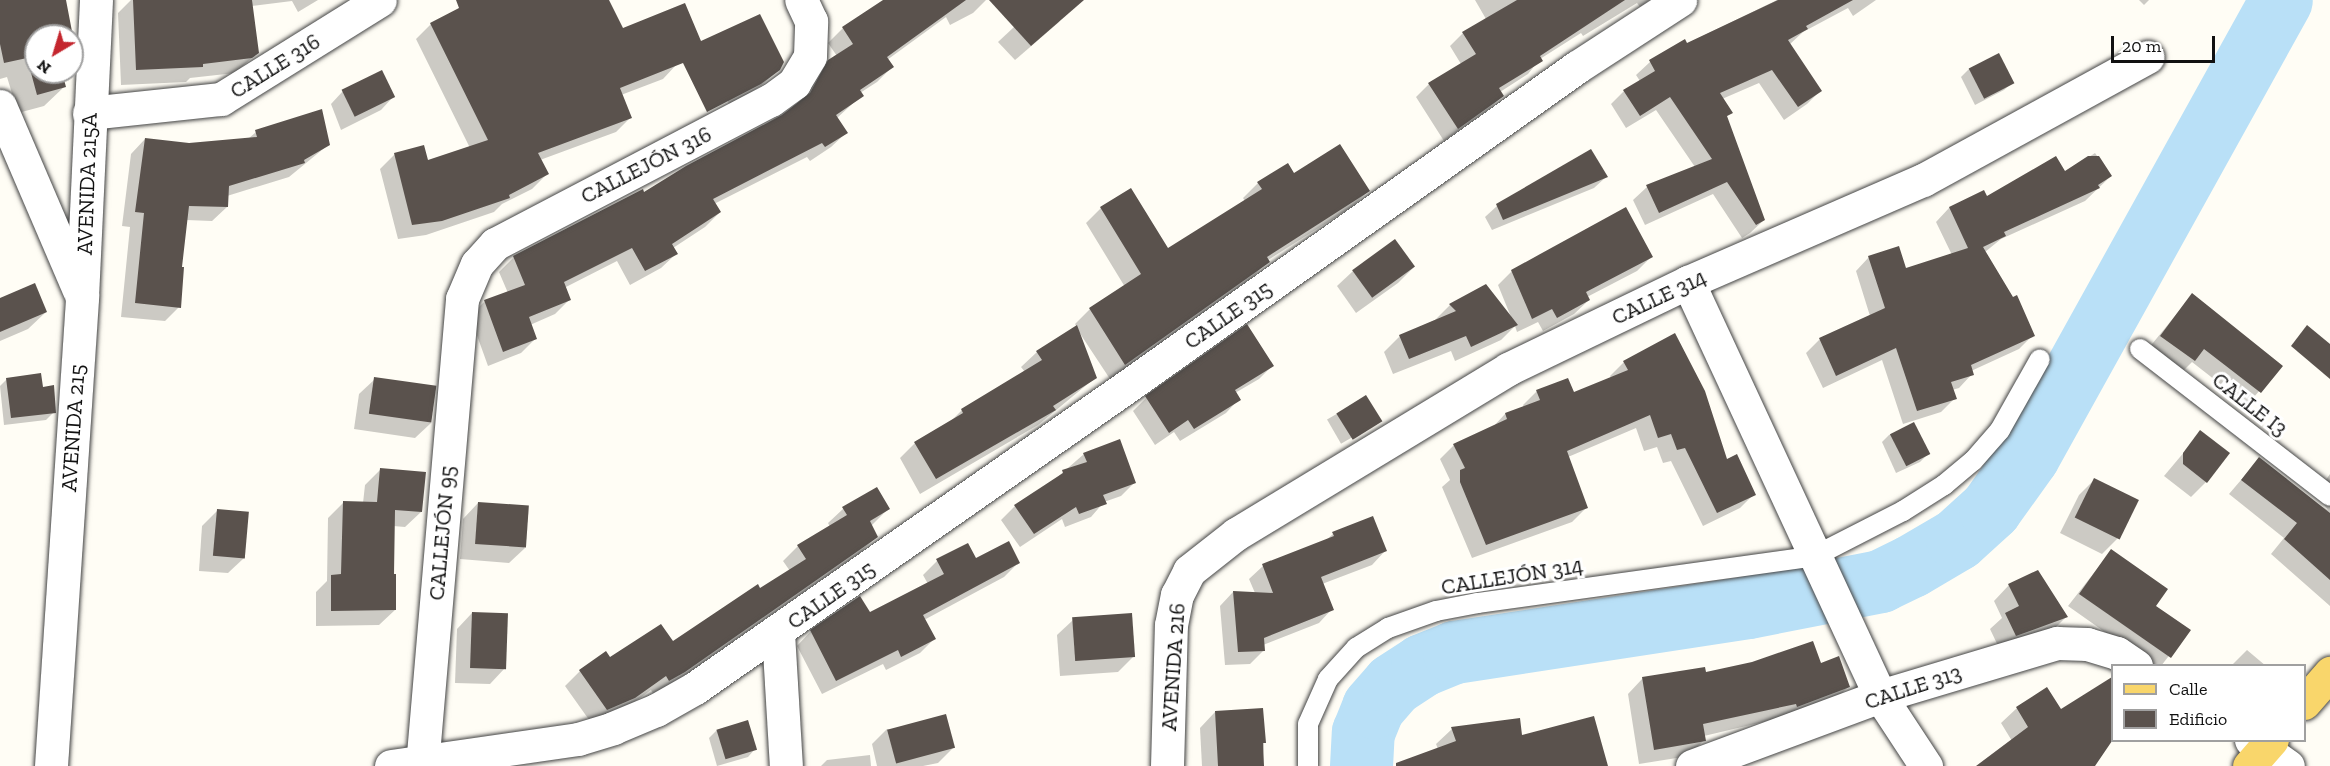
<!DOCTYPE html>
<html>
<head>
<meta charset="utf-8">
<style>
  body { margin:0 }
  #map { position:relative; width:2330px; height:766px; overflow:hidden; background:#fffdf5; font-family:"Zilla Slab",serif }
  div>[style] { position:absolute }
  .shadow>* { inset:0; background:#0003; transform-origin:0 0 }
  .river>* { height:63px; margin:-31.5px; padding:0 31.5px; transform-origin:31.5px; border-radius:31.5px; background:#b9e0f7 }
  .building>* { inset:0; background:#5a524d; transform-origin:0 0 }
  .roads { filter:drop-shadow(0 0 2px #444) drop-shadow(0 0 2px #444) }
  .service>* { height:20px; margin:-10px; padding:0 10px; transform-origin:10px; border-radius:10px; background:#fff }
  .minor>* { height:33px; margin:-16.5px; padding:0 16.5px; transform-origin:16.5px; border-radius:16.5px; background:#fff }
  .tertiary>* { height:33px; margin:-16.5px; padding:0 16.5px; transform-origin:16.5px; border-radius:16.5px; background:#fff }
  .primary>* { height:33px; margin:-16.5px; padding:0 16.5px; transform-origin:16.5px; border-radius:16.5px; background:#f9d66b }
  span { translate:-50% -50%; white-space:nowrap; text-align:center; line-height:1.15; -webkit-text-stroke:6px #fff; paint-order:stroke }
  .street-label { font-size:22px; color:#111 }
  .legend { position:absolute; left:2111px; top:664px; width:195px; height:78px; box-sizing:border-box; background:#fff; border:2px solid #a0a0a0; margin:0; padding:8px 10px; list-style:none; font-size:18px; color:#111 }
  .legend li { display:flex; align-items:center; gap:12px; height:30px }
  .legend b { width:30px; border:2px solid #a0a0a0 }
  .north { position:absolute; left:24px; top:24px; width:60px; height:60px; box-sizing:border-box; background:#fff; border:2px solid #a0a0a0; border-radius:50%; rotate:218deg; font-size:16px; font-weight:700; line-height:24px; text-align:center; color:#111 }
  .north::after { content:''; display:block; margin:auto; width:21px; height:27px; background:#c4262e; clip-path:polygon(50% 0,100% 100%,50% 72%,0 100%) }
  .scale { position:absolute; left:2111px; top:36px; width:104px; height:27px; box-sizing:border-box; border:3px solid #111; border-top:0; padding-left:8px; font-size:18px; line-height:21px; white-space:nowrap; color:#111; -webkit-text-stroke:4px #fff; paint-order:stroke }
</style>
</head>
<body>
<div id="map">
  <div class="shadow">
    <div style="clip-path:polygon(0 0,64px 0,71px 36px,36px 36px,36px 72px,60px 72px,64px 87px,44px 106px,18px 113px,7px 77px,0 79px)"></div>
    <div style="clip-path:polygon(131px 0,318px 0,298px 12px,292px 1px,251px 6px,257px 53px,235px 73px,190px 78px,186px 82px,121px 85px,118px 13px)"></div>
    <div style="clip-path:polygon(457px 0,576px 0,677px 64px,663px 79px,621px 95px,630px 118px,616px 132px,540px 160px,547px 174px,532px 189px,502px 204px,494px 212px,426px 235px,398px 239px,380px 169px,395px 154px,427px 162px,470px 148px,416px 39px,431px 24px,460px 8px)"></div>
    <div style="clip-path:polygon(908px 0,986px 0,973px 13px,950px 25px,946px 17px,887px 60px,892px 67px,877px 82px,860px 93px,862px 95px,837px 118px,846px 133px,831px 147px,810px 161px,807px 157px,714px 204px,720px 212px,705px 227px,673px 248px,676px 254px,661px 268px,630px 285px,617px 261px,564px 288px,569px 300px,555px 314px,530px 325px,535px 339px,521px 353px,488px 366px,470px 316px,485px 301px,508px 293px,499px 272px,514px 257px,644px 194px,796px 106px,813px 77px,837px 56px,828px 43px,843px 28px)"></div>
    <div style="clip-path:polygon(1043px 0,1068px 0,1059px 22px,1015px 60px,998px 42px)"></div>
    <div style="clip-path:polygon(1475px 0,1650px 0,1640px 7px,1637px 3px,1583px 36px,1581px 33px,1540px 59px,1528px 74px,1500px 92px,1502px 96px,1489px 109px,1444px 141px,1416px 97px,1429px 84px,1461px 64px,1450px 46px,1463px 33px,1486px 19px)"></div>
    <div style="clip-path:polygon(1777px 0,1876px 0,1853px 16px,1848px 8px,1803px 32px,1789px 45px,1820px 91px,1807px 104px,1784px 120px,1759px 83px,1722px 99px,1731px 113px,1726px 117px,1764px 220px,1750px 233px,1742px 238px,1713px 194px,1645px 225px,1633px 200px,1647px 187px,1695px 167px,1656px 110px,1626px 128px,1611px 104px,1624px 91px,1640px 81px,1636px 75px,1650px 62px,1685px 42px,1686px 44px)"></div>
    <div style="clip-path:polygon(2139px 0,2149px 0,2144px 5px)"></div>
    <div style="clip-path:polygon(704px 51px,779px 69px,762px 85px,730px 106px)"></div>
    <div style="clip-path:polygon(1969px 69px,2012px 83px,2004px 90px,1975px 105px,1961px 77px)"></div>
    <div style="clip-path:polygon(343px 91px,393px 97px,381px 110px,341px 130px,331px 104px)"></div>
    <div style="clip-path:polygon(256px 132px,328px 145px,289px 177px,227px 196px,227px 207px,212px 221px,186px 220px,180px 268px,179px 307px,165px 321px,121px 317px,130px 227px,122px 226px,131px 154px,145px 139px,189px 144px,248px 139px)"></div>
    <div style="clip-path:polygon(2095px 153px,2111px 176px,2085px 201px,2001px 239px,1985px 252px,2033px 335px,2019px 349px,1971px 371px,1972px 374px,1959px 388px,1952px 390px,1955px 398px,1941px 412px,1903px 424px,1882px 360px,1823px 388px,1806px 353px,1819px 340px,1870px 316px,1856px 271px,1869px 257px,1905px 270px,1952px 255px,1936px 222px,1949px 208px,1984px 192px,1986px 198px,2065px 173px)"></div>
    <div style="clip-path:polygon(1606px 177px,1594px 188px,1492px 230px,1485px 217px,1497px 206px)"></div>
    <div style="clip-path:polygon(1258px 183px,1368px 191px,1353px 206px,1268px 260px,1253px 277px,1110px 379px,1079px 332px,1095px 378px,1038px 425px,920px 494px,900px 458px,915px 443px,949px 423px,962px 410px,1025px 372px,1021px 367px,1037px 352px,1077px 327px,1075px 324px,1090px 309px,1125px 287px,1086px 223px,1101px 208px,1130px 190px,1167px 250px,1245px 201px,1243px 198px)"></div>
    <div style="clip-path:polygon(1651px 257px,1637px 271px,1587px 297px,1589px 300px,1574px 314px,1543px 331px,1538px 322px,1517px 332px,1515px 326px,1501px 340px,1455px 361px,1451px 351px,1393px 374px,1384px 352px,1400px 336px,1435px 320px,1450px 305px,1511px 317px,1498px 285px,1512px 271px)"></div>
    <div style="clip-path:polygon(1414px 267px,1398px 283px,1356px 313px,1337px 286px,1353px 271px)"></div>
    <div style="clip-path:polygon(2192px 295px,2281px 366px,2247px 405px,2192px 362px,2181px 373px,2148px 349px)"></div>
    <div style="clip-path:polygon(0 300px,46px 312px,28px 329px,0 341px)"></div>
    <div style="clip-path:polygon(1624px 362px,1726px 461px,1754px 494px,1740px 508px,1703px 526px,1671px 461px,1663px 463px,1657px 447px,1644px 451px,1636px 428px,1568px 457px,1586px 508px,1572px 522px,1472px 558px,1442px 487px,1450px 480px,1440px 459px,1454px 445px,1492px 428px,1505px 414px,1524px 408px,1523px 405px,1537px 391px,1573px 394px,1611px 378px,1610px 376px)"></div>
    <div style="clip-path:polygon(1272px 366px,1259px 379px,1235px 393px,1239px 399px,1226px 413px,1180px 441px,1174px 432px,1155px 445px,1133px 411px,1146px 398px)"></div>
    <div style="clip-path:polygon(7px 379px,42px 389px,54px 412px,46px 420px,4px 425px,0 386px)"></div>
    <div style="clip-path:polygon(375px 379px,431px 423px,415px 438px,354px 429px,359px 394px)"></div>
    <div style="left:1366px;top:397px;width:28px;height:45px;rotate:60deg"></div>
    <div style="clip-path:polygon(1914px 424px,1928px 454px,1920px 462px,1896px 473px,1882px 442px,1889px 435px)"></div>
    <div style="clip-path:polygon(2201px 432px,2206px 482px,2191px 497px,2164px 476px)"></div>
    <div style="clip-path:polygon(1084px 454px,1134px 483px,1121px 496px,1104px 502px,1091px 517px,1065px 527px,1062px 519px,1020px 547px,1001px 520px,1015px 506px,1053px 481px)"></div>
    <div style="clip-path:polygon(2259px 459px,2313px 502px,2328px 510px,2316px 494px,2330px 474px,2330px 606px,2271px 554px,2284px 538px,2229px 494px)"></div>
    <div style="clip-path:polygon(380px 470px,421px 512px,405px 527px,393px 526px,395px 610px,379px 625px,316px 626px,316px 592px,327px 581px,328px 518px,343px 503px,363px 503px,365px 485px)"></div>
    <div style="clip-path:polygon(2094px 480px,2118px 538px,2102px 554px,2060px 533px,2079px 495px)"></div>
    <div style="clip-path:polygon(478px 503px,525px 548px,509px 563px,460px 559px,463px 519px)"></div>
    <div style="clip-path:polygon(843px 509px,888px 509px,871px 526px,876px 537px,861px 552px,668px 687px,654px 695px,651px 690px,619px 713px,592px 724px,565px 686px,580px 671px,609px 659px,672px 643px,760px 590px,790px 571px,783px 561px,798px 546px,830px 527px,828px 523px)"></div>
    <div style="clip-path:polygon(218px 510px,244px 558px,228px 573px,199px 571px,202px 526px)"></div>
    <div style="clip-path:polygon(1333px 534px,1385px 551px,1372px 565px,1322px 584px,1332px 609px,1319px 623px,1263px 645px,1264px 650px,1250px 664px,1225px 665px,1220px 606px,1233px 592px,1255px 593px,1249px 579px,1263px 566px,1325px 541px)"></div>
    <div style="clip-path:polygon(967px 545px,975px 560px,1019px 562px,1004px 577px,924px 620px,934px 639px,920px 653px,886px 670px,883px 664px,822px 694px,797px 646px,811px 631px,869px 614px,928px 584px,923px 575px,937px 561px)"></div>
    <div style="clip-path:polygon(2111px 551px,2153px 606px,2189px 630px,2161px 666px,2153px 666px,2068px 606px)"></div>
    <div style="clip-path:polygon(2009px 585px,2066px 617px,2051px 632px,2000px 650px,1990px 629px,2002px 618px,1994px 601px)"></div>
    <div style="clip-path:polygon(472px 613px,505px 668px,490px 684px,455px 683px,457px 629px)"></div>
    <div style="clip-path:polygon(1073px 620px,1134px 656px,1118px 672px,1060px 676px,1057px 635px)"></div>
    <div style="clip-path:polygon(2247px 650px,2266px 666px,2231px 666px)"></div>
    <div style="clip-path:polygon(1820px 665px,1848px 687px,1833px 702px,1780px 718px,1704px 736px,1704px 740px,1689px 756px,1639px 764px,1628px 694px,1643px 678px)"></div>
    <div style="clip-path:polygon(2107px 682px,2112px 690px,2112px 738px,2093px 766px,1981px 766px,2012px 741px,2001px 723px,2017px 708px,2061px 712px)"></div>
    <div style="clip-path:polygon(1215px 712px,1264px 743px,1262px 766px,1202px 766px,1200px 728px)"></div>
    <div style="clip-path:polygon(887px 729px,954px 747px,938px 763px,923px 766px,877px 766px,872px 744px)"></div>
    <div style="clip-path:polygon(1452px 729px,1521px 737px,1607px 766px,1413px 766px,1438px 749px,1436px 744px)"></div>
    <div style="clip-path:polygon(717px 730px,755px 749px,748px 757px,717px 766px,709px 738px)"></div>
    <div style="clip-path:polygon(870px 755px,871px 766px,821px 766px,827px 760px)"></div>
  </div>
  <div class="river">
    <div style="left:1361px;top:766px;width:34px;rotate:-87deg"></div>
    <div style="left:1363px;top:732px;width:27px;rotate:-68deg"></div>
    <div style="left:1373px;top:707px;width:30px;rotate:-49deg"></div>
    <div style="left:1393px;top:684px;width:35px;rotate:-33deg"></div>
    <div style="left:1422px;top:665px;width:35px;rotate:-22deg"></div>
    <div style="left:1454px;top:652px;width:297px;rotate:-8.7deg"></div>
    <div style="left:1748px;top:607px;width:135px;rotate:-11.1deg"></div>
    <div style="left:1880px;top:581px;width:34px;rotate:-26deg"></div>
    <div style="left:1911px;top:566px;width:53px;rotate:-30.4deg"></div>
    <div style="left:1957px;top:539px;width:45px;rotate:-42.3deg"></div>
    <div style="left:1990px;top:509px;width:65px;rotate:-54.4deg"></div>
    <div style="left:2028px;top:456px;width:521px;rotate:-60.98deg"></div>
  </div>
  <div class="building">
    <div style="clip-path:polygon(0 0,66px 0,75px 47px,72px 48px,72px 36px,36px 36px,36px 72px,62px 72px,66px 87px,37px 95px,27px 58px,4px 63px,0 44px)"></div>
    <div style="clip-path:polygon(133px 0,252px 0,259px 53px,252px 58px,203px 64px,203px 67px,136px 70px)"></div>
    <div style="clip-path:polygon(456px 0,609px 0,623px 28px,685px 3px,701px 41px,760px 14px,784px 62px,780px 70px,761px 84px,707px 112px,683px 63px,620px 88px,632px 118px,538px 153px,549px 174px,509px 195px,510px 198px,442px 221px,412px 225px,394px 153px,424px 145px,428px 160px,488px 140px,430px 23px,459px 8px)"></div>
    <div style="clip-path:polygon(883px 0,966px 0,887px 57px,894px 67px,860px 90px,864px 96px,836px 115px,848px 133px,825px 147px,822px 143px,713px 199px,721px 212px,672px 244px,678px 254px,645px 271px,632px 248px,564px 282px,571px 300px,529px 317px,537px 339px,503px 352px,484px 300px,525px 285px,513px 256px,643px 189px,644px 192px,686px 166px,782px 115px,810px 93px,828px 60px,853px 44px,842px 27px)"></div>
    <div style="clip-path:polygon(989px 0,1084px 0,1031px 46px)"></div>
    <div style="clip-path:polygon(1517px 0,1625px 0,1540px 56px,1543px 61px,1499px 88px,1504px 96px,1458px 129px,1428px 83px,1476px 54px,1462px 32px)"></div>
    <div style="clip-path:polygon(1778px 0,1853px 0,1806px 26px,1808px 29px,1788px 40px,1822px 91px,1798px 107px,1772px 70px,1720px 93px,1733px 113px,1727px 116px,1765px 220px,1756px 225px,1727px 182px,1659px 213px,1646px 185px,1712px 159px,1670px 97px,1640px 116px,1623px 90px,1655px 71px,1649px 60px,1685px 39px,1687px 43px)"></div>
    <div style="left:1999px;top:53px;width:34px;height:34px;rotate:63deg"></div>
    <div style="left:382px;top:70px;width:30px;height:45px;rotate:64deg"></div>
    <div style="clip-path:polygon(322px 109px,330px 145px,304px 160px,305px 163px,229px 186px,228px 207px,189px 206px,182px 267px,184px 267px,181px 308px,135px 303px,144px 213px,135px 212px,145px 138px,189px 143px,257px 137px,255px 130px)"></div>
    <div style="clip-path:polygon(1340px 144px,1370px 191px,1267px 257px,1270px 262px,1125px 365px,1089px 308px,1141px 274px,1100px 207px,1131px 188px,1168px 248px,1262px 189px,1257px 182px,1288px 163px,1294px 173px)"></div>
    <div style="clip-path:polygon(1591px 149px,1608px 177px,1503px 220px,1496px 204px)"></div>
    <div style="clip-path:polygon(2056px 156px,2065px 171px,2088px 156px,2099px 156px,2112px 176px,2098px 185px,2100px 188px,2004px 232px,2006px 236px,1983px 247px,2013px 297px,2017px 295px,2035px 336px,1971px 365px,1974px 375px,1951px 382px,1957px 399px,1917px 411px,1896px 348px,1836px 376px,1819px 338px,1885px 308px,1868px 256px,1899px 246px,1906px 268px,1968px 248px,1949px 207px,1984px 190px,1987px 196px)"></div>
    <div style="clip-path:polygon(1626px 207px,1653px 257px,1586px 292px,1590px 300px,1557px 318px,1552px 309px,1532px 319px,1511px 270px)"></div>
    <div style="left:1395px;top:239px;width:34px;height:53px;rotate:54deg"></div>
    <div style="clip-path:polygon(35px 283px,47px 312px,0 332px,0 298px)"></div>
    <div style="clip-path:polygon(1486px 284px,1518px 325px,1471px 347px,1466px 336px,1409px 359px,1399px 335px,1456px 311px,1449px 304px)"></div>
    <div style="clip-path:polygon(2192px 293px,2283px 366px,2261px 393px,2204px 349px,2195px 361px,2160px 336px)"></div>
    <div style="clip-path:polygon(1247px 324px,1274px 366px,1235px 390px,1241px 400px,1194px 429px,1188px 420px,1169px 433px,1145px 396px)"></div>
    <div style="clip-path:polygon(1077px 325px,1097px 378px,1053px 406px,1056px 410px,936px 479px,914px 442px,963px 413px,961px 409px,1042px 360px,1036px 351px)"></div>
    <div style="clip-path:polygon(2307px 325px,2330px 344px,2330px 379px,2291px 346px)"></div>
    <div style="clip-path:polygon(1675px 333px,1705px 391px,1727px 459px,1737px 454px,1756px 495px,1717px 513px,1685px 448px,1677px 450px,1671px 434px,1658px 438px,1650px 415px,1567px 451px,1588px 508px,1486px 545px,1460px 482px,1460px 470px,1465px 468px,1453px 444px,1507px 419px,1505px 413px,1540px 400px,1536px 390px,1568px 378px,1574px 392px,1628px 370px,1623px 361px)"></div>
    <div style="clip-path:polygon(41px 373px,43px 387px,54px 385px,56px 413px,11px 418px,6px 378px)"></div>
    <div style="left:374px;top:377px;width:63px;height:37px;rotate:8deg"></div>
    <div style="left:1366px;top:395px;width:31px;height:35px;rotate:58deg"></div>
    <div style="left:1914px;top:422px;width:36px;height:27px;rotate:63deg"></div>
    <div style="clip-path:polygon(2200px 430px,2230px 453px,2207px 483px,2183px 464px,2183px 453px)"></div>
    <div style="clip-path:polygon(1120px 439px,1136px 483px,1103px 495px,1107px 504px,1079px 514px,1076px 507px,1034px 534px,1014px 505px,1063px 473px,1062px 470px,1087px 462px,1083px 453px)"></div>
    <div style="clip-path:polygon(2259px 457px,2330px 513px,2330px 580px,2284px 539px,2297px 523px,2241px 480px)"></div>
    <div style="clip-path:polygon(380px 468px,426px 472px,422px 512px,395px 510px,394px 574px,396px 574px,396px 610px,331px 611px,331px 575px,341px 574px,343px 501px,377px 502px)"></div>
    <div style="left:2094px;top:478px;width:50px;height:44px;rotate:26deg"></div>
    <div style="clip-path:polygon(877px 487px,890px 509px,870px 521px,878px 537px,685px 672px,669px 681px,666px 676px,635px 698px,607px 710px,579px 670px,606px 651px,610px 657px,661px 624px,673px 641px,758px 584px,760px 588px,806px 559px,797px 545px,847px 515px,842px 507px)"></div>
    <div style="left:478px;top:502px;width:51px;height:42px;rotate:4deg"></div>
    <div style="left:217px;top:509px;width:32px;height:47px;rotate:5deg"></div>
    <div style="clip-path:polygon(1373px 516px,1387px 551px,1321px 577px,1334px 610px,1264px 638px,1265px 651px,1238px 652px,1233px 591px,1273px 593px,1262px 564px,1334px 536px,1332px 532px)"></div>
    <div style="clip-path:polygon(1009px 541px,1020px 563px,923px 615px,936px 639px,901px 657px,898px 650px,836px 681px,810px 630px,860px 596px,870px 612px,944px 574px,936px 559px,968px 543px,976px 558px)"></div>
    <div style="clip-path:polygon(2111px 549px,2168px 589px,2156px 606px,2191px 630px,2171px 658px,2079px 594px)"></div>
    <div style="clip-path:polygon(2038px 570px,2068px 617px,2016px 636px,2005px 613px,2019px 606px,2008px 584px)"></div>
    <div style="left:472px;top:612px;width:36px;height:56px;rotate:2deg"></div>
    <div style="left:1132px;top:613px;width:44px;height:60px;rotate:86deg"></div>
    <div style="clip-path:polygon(1813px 641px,1821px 663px,1839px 656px,1850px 687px,1797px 707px,1796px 704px,1703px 724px,1706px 741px,1654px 750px,1642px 677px,1705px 667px,1706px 672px,1752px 662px)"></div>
    <div style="clip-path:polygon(2112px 677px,2112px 741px,2095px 766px,1976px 766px,2028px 727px,2016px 707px,2047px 687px,2061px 709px)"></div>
    <div style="clip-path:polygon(1263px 708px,1266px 743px,1263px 743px,1264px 766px,1218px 766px,1215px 711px)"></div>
    <div style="left:946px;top:714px;width:35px;height:61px;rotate:75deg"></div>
    <div style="clip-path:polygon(1594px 716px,1608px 766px,1396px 766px,1396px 763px,1456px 741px,1451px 727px,1520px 718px,1522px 735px)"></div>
    <div style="left:748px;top:720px;width:31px;height:33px;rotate:73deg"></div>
  </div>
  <div class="roads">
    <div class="service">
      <div style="left:2140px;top:349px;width:240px;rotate:37.7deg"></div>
      <div style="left:1308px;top:766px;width:42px;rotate:-90deg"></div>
      <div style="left:1308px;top:724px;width:49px;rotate:-66deg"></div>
      <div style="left:1328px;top:679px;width:42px;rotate:-47.9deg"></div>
      <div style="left:1356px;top:648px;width:38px;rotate:-32deg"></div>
      <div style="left:1388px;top:628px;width:51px;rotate:-19.5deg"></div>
      <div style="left:1436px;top:611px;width:43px;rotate:-10.8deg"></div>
      <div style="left:1478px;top:603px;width:340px;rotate:-7.9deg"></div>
      <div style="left:1815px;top:556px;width:99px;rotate:-27.1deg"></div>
      <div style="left:1903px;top:511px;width:49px;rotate:-32.4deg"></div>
      <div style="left:1944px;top:485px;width:38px;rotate:-40deg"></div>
      <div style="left:1973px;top:461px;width:41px;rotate:-48.9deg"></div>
      <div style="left:2000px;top:430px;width:81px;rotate:-60.6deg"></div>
    </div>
    <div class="minor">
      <div style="left:89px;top:113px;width:133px;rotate:-6.1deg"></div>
      <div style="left:221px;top:99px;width:187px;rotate:-31.9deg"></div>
      <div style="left:1688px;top:282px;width:456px;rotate:65.1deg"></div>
      <div style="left:1880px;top:696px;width:84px;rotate:56.7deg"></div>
      <div style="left:778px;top:633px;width:133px;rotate:86.6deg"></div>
      <div style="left:2251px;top:740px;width:45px;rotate:35.1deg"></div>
      <div style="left:391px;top:766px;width:189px;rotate:-8.2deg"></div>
      <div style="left:578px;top:739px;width:37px;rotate:-17deg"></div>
      <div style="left:613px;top:728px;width:47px;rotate:-22.7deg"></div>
      <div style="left:656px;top:710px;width:45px;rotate:-29.4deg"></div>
      <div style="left:695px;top:688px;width:529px;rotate:-34.92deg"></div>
      <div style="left:1129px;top:385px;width:549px;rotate:-35.37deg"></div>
      <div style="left:1577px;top:67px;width:123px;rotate:-33deg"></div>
      <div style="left:422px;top:766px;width:469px;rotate:-85.1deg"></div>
      <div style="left:462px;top:299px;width:38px;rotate:-67deg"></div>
      <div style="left:477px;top:264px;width:27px;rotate:-48deg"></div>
      <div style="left:495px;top:244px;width:311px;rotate:-27.6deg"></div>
      <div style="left:771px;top:100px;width:29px;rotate:-36deg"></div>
      <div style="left:794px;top:83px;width:31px;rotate:-59deg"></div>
      <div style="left:810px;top:56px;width:35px;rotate:-88deg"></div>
      <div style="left:811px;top:21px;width:23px;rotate:-115deg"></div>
      <div style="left:1167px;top:766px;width:141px;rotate:-88.4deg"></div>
      <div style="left:1171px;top:625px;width:31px;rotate:-79deg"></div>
      <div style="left:1177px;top:595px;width:27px;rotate:-63deg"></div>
      <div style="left:1189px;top:571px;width:60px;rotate:-38.2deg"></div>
      <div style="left:1236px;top:534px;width:318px;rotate:-31.2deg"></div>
      <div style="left:1508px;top:369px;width:200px;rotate:-25.8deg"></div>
      <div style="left:1688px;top:282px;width:256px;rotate:-23.5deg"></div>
      <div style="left:1923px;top:180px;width:256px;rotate:-28.7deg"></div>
      <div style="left:1692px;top:766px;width:201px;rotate:-20.4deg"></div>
      <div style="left:1880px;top:696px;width:185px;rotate:-16.7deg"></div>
      <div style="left:2057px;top:643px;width:30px;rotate:2deg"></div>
      <div style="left:2087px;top:644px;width:31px;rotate:17deg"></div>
      <div style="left:2117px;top:653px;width:23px;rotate:34deg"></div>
    </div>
    <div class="tertiary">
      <div style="left:0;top:106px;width:200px;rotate:66.8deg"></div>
      <div style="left:51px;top:766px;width:470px;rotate:-86.2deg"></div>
      <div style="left:82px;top:297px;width:297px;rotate:-87.3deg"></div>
    </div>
    <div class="primary">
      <div style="left:2304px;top:703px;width:40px;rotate:-49deg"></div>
      <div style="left:2249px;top:766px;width:35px;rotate:-49deg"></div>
    </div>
  </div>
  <div class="street-label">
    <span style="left:275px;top:66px;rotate:-32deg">CALLE 316</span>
    <span style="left:646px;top:165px;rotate:-27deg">CALLEJÓN 316</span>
    <span style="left:87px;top:184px;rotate:-88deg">AVENIDA 215A</span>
    <span style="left:1659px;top:297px;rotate:-25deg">CALLE 314</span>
    <span style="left:1228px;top:315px;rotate:-35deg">CALLE 315</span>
    <span style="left:2250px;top:404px;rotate:38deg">CALLE I3</span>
    <span style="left:73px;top:428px;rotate:-86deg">AVENIDA 215</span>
    <span style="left:442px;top:533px;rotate:-85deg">CALLEJÓN 95</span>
    <span style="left:1512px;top:576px;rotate:-9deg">CALLEJÓN 314</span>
    <span style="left:831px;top:595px;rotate:-35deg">CALLE 315</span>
    <span style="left:1173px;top:667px;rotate:-86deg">AVENIDA 216</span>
    <span style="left:1913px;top:687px;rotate:-18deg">CALLE 313</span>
  </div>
  <ul class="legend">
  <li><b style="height:8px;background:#f9d66b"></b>Calle</li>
  <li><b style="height:16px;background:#5a524d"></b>Edificio</li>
  </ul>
  <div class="north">N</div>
  <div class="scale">20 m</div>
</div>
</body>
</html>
